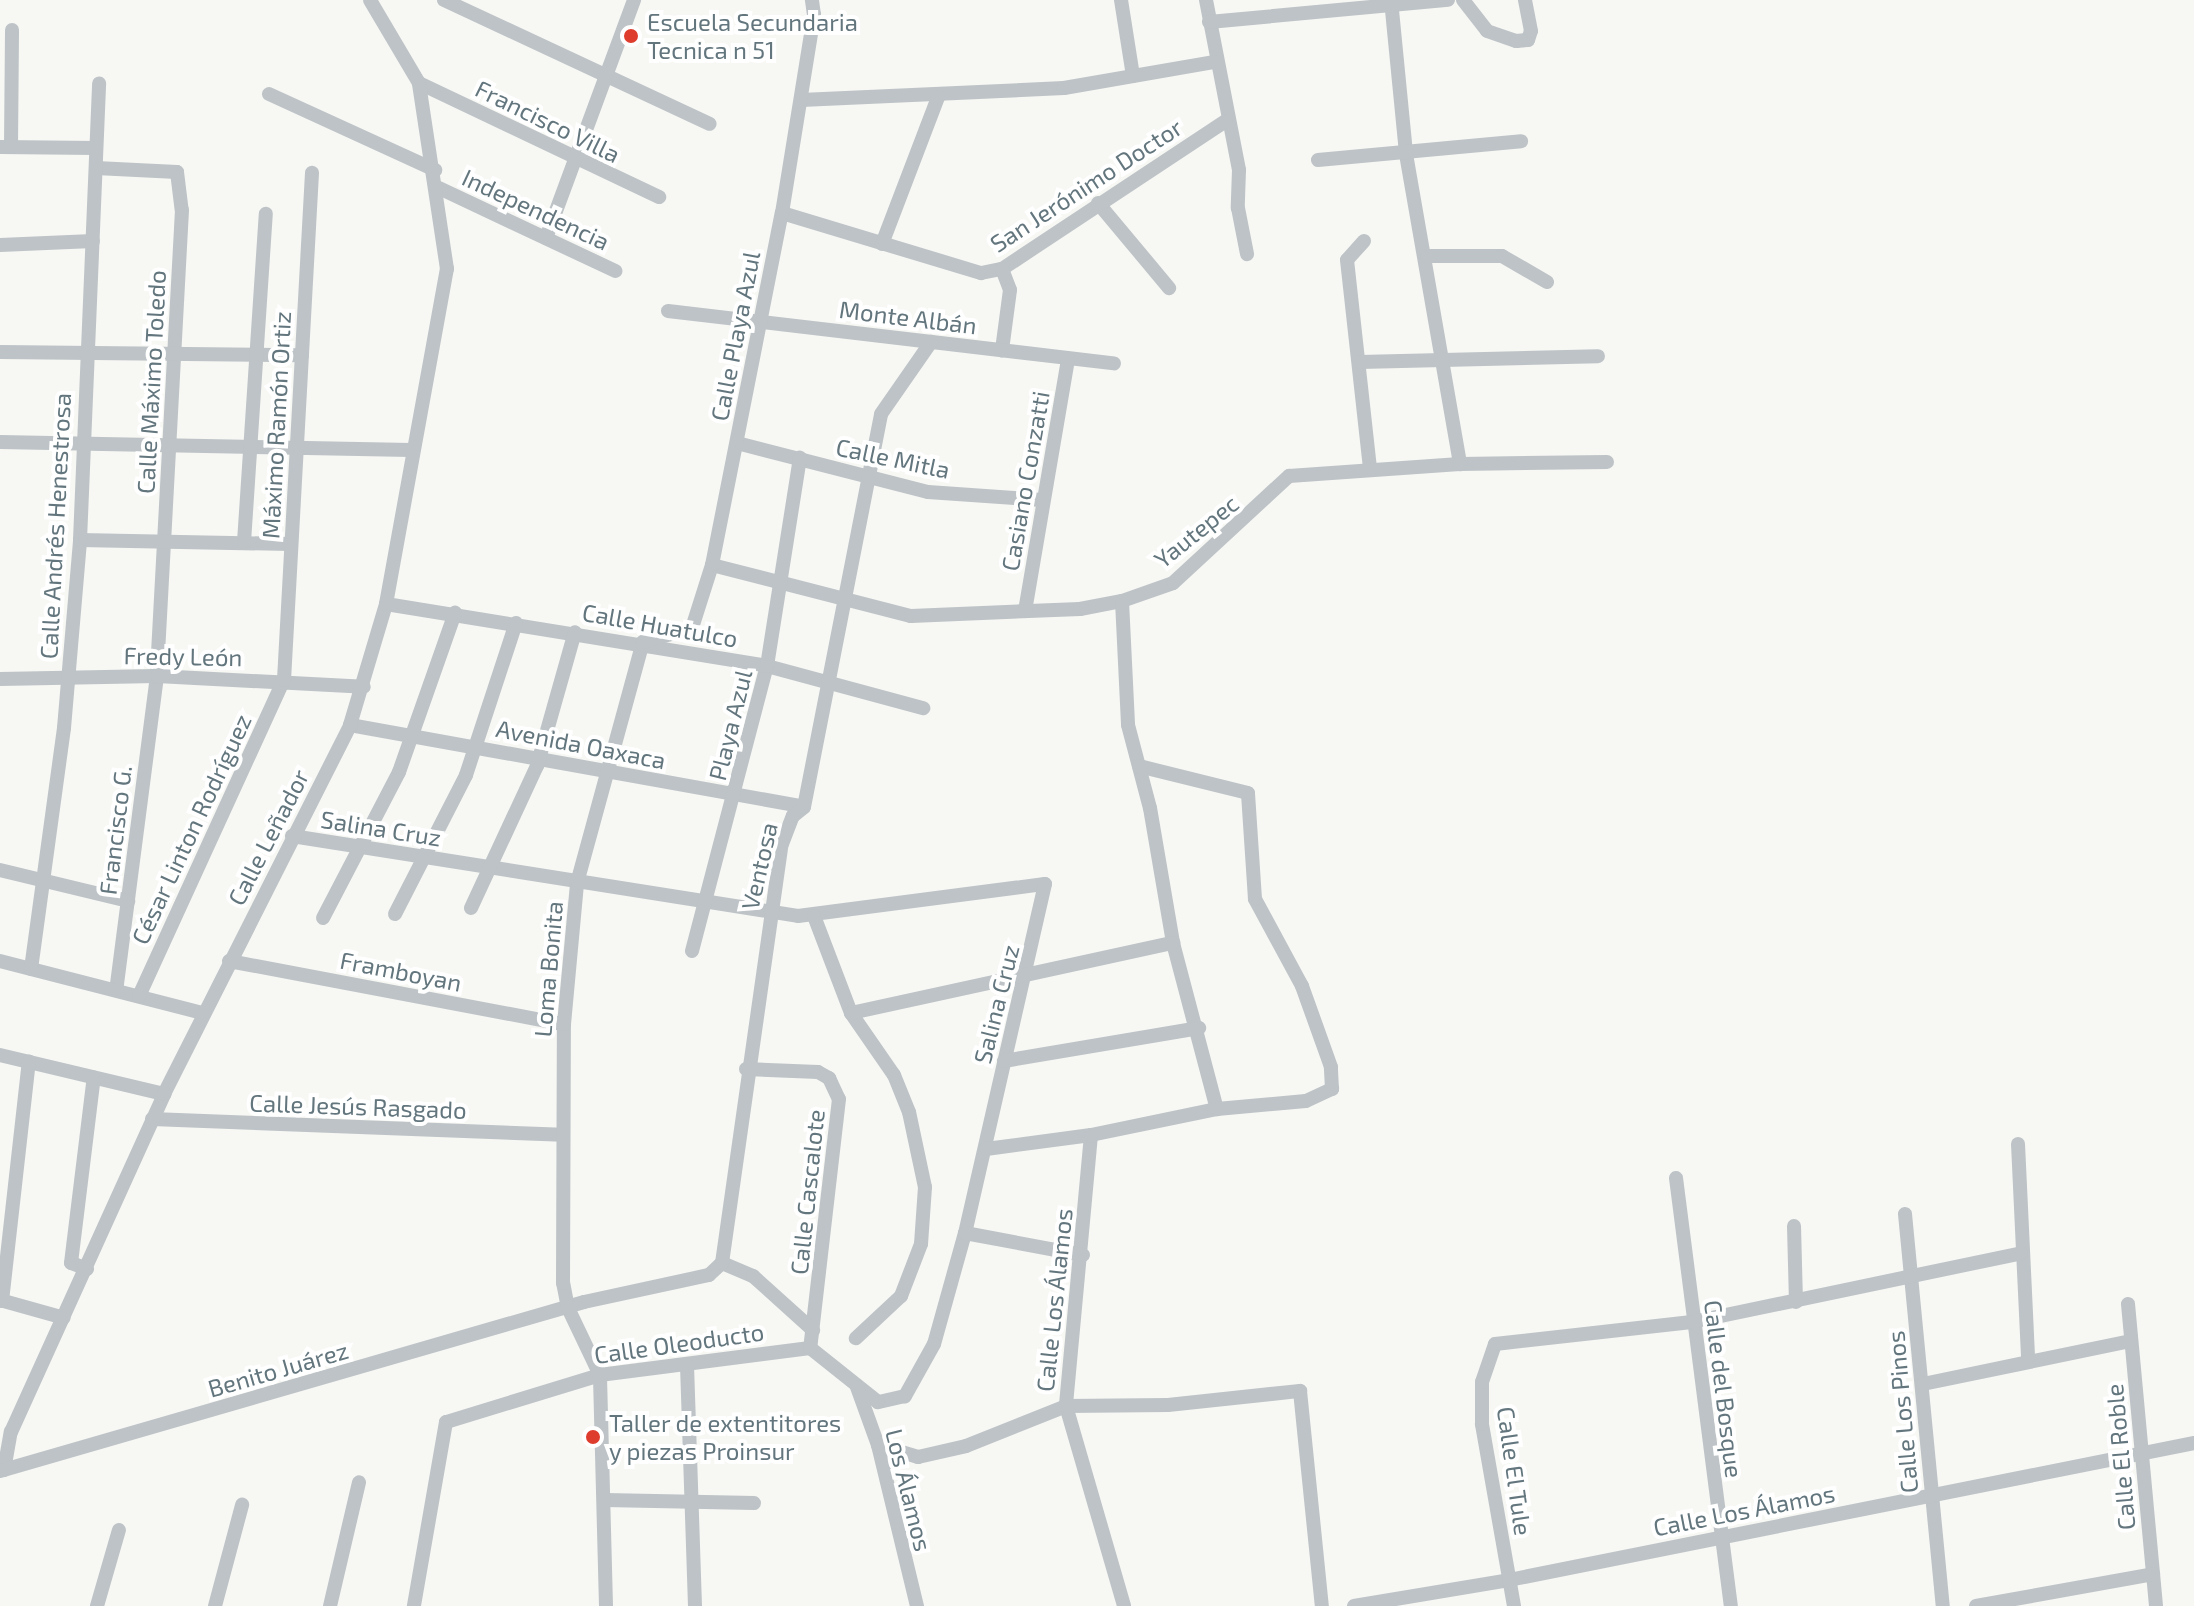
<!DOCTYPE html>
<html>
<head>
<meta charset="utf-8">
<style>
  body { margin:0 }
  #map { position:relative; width:2194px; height:1606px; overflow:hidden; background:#f7f7f4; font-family:"Exo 2",sans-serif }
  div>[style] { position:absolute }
  .minor>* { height:14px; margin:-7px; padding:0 7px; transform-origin:7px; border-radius:7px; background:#bdc3c6 }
  .dots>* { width:22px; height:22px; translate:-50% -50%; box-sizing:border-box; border:4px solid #fff; border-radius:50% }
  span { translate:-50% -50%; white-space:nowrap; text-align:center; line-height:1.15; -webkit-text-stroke:8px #fff; paint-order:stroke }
  .poi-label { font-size:24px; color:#63767e }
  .left { translate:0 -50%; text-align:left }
  .street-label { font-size:24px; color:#63767e }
</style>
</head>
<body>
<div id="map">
  <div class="minor">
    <div style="left:444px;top:0;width:293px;rotate:25deg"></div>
    <div style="left:1121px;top:0;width:77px;rotate:81deg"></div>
    <div style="left:1206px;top:0;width:173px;rotate:79deg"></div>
    <div style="left:1239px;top:170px;width:38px;rotate:92deg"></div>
    <div style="left:1238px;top:208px;width:47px;rotate:78.9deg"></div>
    <div style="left:1391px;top:0;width:155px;rotate:84.4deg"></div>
    <div style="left:1406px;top:154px;width:315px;rotate:80.1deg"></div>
    <div style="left:1463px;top:0;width:39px;rotate:52deg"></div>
    <div style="left:1487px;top:31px;width:31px;rotate:19deg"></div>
    <div style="left:1516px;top:41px;width:12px;rotate:-5deg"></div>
    <div style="left:1528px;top:40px;width:9px;rotate:-72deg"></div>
    <div style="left:1531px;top:31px;width:32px;rotate:-101deg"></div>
    <div style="left:1209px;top:22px;width:240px;rotate:-5.3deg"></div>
    <div style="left:419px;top:83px;width:266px;rotate:25.4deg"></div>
    <div style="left:269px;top:94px;width:183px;rotate:24.6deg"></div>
    <div style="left:801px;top:100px;width:263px;rotate:-2.6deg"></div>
    <div style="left:1064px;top:88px;width:153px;rotate:-9.8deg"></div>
    <div style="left:0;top:147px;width:96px;rotate:0.6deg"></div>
    <div style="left:11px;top:147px;width:117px;rotate:-89.5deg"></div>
    <div style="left:1318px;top:160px;width:204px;rotate:-5.3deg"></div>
    <div style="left:96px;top:168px;width:81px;rotate:2.8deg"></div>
    <div style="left:177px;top:172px;width:38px;rotate:83deg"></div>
    <div style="left:182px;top:210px;width:467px;rotate:93.1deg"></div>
    <div style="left:157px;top:676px;width:317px;rotate:97.4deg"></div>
    <div style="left:439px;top:188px;width:195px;rotate:25.2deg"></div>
    <div style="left:1098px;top:203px;width:111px;rotate:50.1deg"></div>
    <div style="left:782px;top:213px;width:208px;rotate:16.8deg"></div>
    <div style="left:981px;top:273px;width:21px;rotate:-11deg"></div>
    <div style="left:1002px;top:269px;width:268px;rotate:-33.5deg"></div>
    <div style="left:546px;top:238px;width:254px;rotate:-69.7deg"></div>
    <div style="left:1364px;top:241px;width:25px;rotate:132deg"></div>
    <div style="left:1347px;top:260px;width:210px;rotate:83.7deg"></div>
    <div style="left:882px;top:244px;width:157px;rotate:-69.1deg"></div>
    <div style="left:0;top:245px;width:93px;rotate:-2.5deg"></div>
    <div style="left:1427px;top:256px;width:75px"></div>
    <div style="left:1502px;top:256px;width:52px;rotate:30deg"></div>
    <div style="left:1002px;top:269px;width:22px;rotate:69deg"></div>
    <div style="left:1010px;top:290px;width:61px;rotate:97.6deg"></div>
    <div style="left:668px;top:311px;width:449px;rotate:6.7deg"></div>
    <div style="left:0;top:352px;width:302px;rotate:0.6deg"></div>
    <div style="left:1360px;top:362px;width:238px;rotate:-1.4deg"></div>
    <div style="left:0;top:442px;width:411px;rotate:1.1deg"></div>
    <div style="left:737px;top:443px;width:197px;rotate:14.4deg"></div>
    <div style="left:928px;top:492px;width:114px;rotate:4deg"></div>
    <div style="left:80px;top:540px;width:211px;rotate:1.1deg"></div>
    <div style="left:244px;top:542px;width:329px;rotate:-86.2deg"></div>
    <div style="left:712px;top:565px;width:205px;rotate:14.4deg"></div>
    <div style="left:911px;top:616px;width:169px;rotate:-2.4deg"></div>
    <div style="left:1080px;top:609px;width:43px;rotate:-10.8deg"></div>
    <div style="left:1122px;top:601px;width:54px;rotate:-19.4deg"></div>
    <div style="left:1173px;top:583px;width:158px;rotate:-42.7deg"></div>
    <div style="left:1289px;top:476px;width:171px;rotate:-4deg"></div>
    <div style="left:1460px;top:464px;width:147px;rotate:-0.8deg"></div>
    <div style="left:1122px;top:601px;width:124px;rotate:87.2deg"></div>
    <div style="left:1128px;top:725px;width:86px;rotate:75.2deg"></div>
    <div style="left:1150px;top:808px;width:137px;rotate:80.3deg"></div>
    <div style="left:1173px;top:943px;width:172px;rotate:75.2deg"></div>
    <div style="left:386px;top:604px;width:386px;rotate:9.2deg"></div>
    <div style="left:767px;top:666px;width:162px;rotate:15.1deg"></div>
    <div style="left:1025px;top:611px;width:256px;rotate:-80.3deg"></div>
    <div style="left:0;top:679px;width:157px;rotate:-1.1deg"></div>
    <div style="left:157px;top:676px;width:207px;rotate:3deg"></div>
    <div style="left:350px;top:725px;width:461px;rotate:10.2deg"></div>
    <div style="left:292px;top:836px;width:512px;rotate:8.98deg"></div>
    <div style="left:798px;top:916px;width:249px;rotate:-7.4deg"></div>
    <div style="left:1045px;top:884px;width:358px;rotate:102.9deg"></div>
    <div style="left:965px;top:1233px;width:115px;rotate:105.6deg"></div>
    <div style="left:934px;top:1344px;width:60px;rotate:119.1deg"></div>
    <div style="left:905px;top:1396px;width:28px;rotate:167deg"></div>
    <div style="left:878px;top:1402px;width:87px;rotate:-141.5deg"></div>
    <div style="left:810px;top:1348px;width:212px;rotate:172.7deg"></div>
    <div style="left:600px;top:1375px;width:161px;rotate:163deg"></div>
    <div style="left:446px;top:1422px;width:187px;rotate:99.9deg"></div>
    <div style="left:0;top:870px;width:132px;rotate:13.6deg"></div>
    <div style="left:471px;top:908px;width:157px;rotate:-65.1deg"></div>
    <div style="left:537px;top:766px;width:139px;rotate:-74.2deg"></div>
    <div style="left:395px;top:914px;width:156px;rotate:-62.9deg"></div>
    <div style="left:466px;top:775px;width:160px;rotate:-71.8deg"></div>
    <div style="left:814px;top:916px;width:104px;rotate:69.1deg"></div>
    <div style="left:851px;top:1013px;width:75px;rotate:55.3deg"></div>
    <div style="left:894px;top:1075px;width:40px;rotate:68deg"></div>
    <div style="left:909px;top:1112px;width:77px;rotate:78deg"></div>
    <div style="left:925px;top:1187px;width:57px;rotate:94deg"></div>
    <div style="left:921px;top:1244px;width:56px;rotate:111deg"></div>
    <div style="left:901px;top:1296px;width:62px;rotate:137deg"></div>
    <div style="left:323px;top:918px;width:165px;rotate:-62.5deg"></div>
    <div style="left:399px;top:772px;width:169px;rotate:-70.6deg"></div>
    <div style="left:692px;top:951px;width:295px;rotate:-75.3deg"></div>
    <div style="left:767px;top:666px;width:211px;rotate:-81deg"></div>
    <div style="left:0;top:961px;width:209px;rotate:14.4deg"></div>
    <div style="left:229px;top:961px;width:341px;rotate:10.7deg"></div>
    <div style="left:31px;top:969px;width:243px;rotate:-82.2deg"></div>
    <div style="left:64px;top:728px;width:189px;rotate:-85.1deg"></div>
    <div style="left:80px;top:540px;width:457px;rotate:-87.6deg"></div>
    <div style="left:139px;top:996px;width:348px;rotate:-65.4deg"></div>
    <div style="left:284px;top:680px;width:508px;rotate:-86.84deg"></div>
    <div style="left:851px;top:1013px;width:330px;rotate:-12.3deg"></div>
    <div style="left:0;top:1055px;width:169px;rotate:13.4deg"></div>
    <div style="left:1004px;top:1061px;width:198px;rotate:-9.6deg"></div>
    <div style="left:746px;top:1069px;width:72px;rotate:2.4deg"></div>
    <div style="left:818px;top:1072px;width:13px;rotate:29deg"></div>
    <div style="left:829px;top:1078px;width:23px;rotate:65deg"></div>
    <div style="left:839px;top:1099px;width:251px;rotate:96.6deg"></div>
    <div style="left:152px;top:1119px;width:410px;rotate:2.2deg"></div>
    <div style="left:1091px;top:1135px;width:272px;rotate:95.3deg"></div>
    <div style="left:1066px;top:1406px;width:208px;rotate:73.8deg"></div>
    <div style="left:2018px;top:1144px;width:216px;rotate:87.3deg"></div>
    <div style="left:986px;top:1149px;width:106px;rotate:-7.6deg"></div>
    <div style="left:1091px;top:1135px;width:129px;rotate:-11.7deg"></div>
    <div style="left:1217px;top:1109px;width:89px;rotate:-5.1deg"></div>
    <div style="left:1306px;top:1101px;width:29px;rotate:-25deg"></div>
    <div style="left:1332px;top:1089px;width:22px;rotate:-93deg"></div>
    <div style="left:1331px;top:1067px;width:86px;rotate:-109.7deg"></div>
    <div style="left:1302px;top:986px;width:99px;rotate:-118.4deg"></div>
    <div style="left:1255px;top:899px;width:106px;rotate:-93.8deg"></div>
    <div style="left:1248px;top:793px;width:112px;rotate:-166.1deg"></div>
    <div style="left:1676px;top:1178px;width:432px;rotate:82.7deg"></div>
    <div style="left:1905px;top:1214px;width:394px;rotate:84.5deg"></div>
    <div style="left:1794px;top:1226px;width:76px;rotate:88.5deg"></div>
    <div style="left:965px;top:1233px;width:120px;rotate:10.6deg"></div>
    <div style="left:722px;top:1263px;width:34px;rotate:23deg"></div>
    <div style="left:753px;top:1276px;width:81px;rotate:42deg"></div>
    <div style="left:87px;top:1269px;width:17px;rotate:-159deg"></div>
    <div style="left:71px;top:1263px;width:187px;rotate:-83deg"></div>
    <div style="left:0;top:1300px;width:66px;rotate:15.7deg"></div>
    <div style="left:2px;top:1301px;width:241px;rotate:-83.6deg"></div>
    <div style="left:2128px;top:1304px;width:303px;rotate:84.7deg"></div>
    <div style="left:687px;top:1365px;width:241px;rotate:88.1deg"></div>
    <div style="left:1923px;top:1384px;width:212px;rotate:-11.7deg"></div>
    <div style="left:857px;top:1387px;width:62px;rotate:70.1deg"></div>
    <div style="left:878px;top:1445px;width:166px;rotate:76.4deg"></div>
    <div style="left:878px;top:1445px;width:42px;rotate:16.7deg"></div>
    <div style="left:918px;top:1457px;width:49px;rotate:-12.9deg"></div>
    <div style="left:966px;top:1446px;width:108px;rotate:-21.8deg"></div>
    <div style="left:1066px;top:1406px;width:102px;rotate:-0.6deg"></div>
    <div style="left:1168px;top:1405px;width:133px;rotate:-6.1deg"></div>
    <div style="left:1300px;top:1391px;width:216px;rotate:84.2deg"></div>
    <div style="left:4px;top:1470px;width:39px;rotate:-80deg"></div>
    <div style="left:11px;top:1432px;width:371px;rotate:-65.6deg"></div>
    <div style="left:164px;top:1094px;width:413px;rotate:-63.2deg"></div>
    <div style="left:350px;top:725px;width:126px;rotate:-73.4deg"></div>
    <div style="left:386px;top:604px;width:341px;rotate:-79.7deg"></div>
    <div style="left:447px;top:269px;width:188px;rotate:-98.6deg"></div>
    <div style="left:419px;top:83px;width:96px;rotate:-120.6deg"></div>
    <div style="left:0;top:1471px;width:608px;rotate:-16.14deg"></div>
    <div style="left:584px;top:1302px;width:128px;rotate:-12.2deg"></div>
    <div style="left:709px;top:1275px;width:18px;rotate:-43deg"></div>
    <div style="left:722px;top:1263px;width:423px;rotate:-81.9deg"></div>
    <div style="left:782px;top:844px;width:30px;rotate:-69deg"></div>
    <div style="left:793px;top:816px;width:14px;rotate:-39deg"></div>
    <div style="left:804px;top:807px;width:400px;rotate:-78.9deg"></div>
    <div style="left:881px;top:414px;width:88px;rotate:-55.2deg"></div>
    <div style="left:605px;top:1500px;width:149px;rotate:1.2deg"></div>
    <div style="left:97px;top:1606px;width:79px;rotate:-73.9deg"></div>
    <div style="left:215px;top:1606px;width:105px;rotate:-75deg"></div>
    <div style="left:330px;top:1606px;width:127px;rotate:-76.8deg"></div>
    <div style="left:606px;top:1606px;width:231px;rotate:-91.5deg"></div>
    <div style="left:600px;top:1375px;width:74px;rotate:-115.5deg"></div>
    <div style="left:568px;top:1308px;width:25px;rotate:-101deg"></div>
    <div style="left:563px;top:1283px;width:259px;rotate:-89.8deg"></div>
    <div style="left:564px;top:1024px;width:142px;rotate:-84.7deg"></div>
    <div style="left:577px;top:883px;width:250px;rotate:-74.7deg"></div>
    <div style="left:643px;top:642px;width:51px;rotate:-15.9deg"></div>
    <div style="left:692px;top:628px;width:66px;rotate:-72.4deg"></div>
    <div style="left:712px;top:565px;width:359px;rotate:-78.8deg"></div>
    <div style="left:782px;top:213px;width:201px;rotate:-80.8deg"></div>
    <div style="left:814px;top:15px;width:15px;rotate:-98deg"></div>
    <div style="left:1354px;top:1606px;width:157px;rotate:-9.5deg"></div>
    <div style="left:1509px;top:1580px;width:699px;rotate:-11.31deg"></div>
    <div style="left:1514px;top:1606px;width:185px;rotate:-100deg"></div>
    <div style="left:1482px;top:1424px;width:42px;rotate:-90deg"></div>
    <div style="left:1482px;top:1382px;width:40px;rotate:-71.1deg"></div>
    <div style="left:1495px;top:1344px;width:198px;rotate:-6.4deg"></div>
    <div style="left:1692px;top:1322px;width:336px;rotate:-11.8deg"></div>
    <div style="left:1976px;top:1606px;width:180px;rotate:-10.2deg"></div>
  </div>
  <div class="dots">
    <div style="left:631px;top:36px;background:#de3d2d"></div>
    <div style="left:593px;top:1437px;background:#de3d2d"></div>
  </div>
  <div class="poi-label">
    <span class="left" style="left:647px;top:36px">Escuela Secundaria<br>Tecnica n 51</span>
    <span class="left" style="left:609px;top:1437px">Taller de extentitores<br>y piezas Proinsur</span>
  </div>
  <div class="street-label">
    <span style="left:548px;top:121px;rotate:26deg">Francisco Villa</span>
    <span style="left:1086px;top:185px;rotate:-33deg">San Jerónimo Doctor</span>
    <span style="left:536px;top:209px;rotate:25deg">Independencia</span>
    <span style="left:908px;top:317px;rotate:7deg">Monte Albán</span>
    <span style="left:735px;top:336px;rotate:-79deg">Calle Playa Azul</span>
    <span style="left:151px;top:382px;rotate:-87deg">Calle Máximo Toledo</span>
    <span style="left:276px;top:425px;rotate:-87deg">Máximo Ramón Ortiz</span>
    <span style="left:893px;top:458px;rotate:12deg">Calle Mitla</span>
    <span style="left:1025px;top:481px;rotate:-80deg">Casiano Conzatti</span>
    <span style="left:55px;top:526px;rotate:-87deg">Calle Andrés Henestrosa</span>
    <span style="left:1196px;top:531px;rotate:-39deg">Yautepec</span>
    <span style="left:660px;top:625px;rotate:10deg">Calle Huatulco</span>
    <span style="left:183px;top:656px;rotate:1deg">Fredy León</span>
    <span style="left:730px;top:725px;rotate:-76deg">Playa Azul</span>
    <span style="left:581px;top:744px;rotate:11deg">Avenida Oaxaca</span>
    <span style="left:381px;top:828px;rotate:9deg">Salina Cruz</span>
    <span style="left:191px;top:829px;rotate:-65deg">César Linton Rodríguez</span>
    <span style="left:115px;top:830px;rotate:-83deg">Francisco G.</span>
    <span style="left:268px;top:837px;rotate:-63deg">Calle Leñador</span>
    <span style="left:759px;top:866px;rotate:-77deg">Ventosa</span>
    <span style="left:548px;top:969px;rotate:-85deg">Loma Bonita</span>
    <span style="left:401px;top:971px;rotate:11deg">Framboyan</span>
    <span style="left:996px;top:1004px;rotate:-76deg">Salina Cruz</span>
    <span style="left:358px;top:1106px;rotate:2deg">Calle Jesús Rasgado</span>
    <span style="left:807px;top:1192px;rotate:-84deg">Calle Cascalote</span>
    <span style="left:1054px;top:1300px;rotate:-84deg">Calle Los Álamos</span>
    <span style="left:679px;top:1343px;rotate:-8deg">Calle Oleoducto</span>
    <span style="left:278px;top:1369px;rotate:-16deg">Benito Juárez</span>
    <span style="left:1724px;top:1389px;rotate:83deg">Calle del Bosque</span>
    <span style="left:1902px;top:1412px;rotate:-95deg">Calle Los Pinos</span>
    <span style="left:2120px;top:1457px;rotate:-95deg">Calle El Roble</span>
    <span style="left:1515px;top:1471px;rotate:82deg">Calle El Tule</span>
    <span style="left:909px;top:1490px;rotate:76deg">Los Álamos</span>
    <span style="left:1744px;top:1510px;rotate:-11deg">Calle Los Álamos</span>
  </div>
</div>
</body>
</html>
